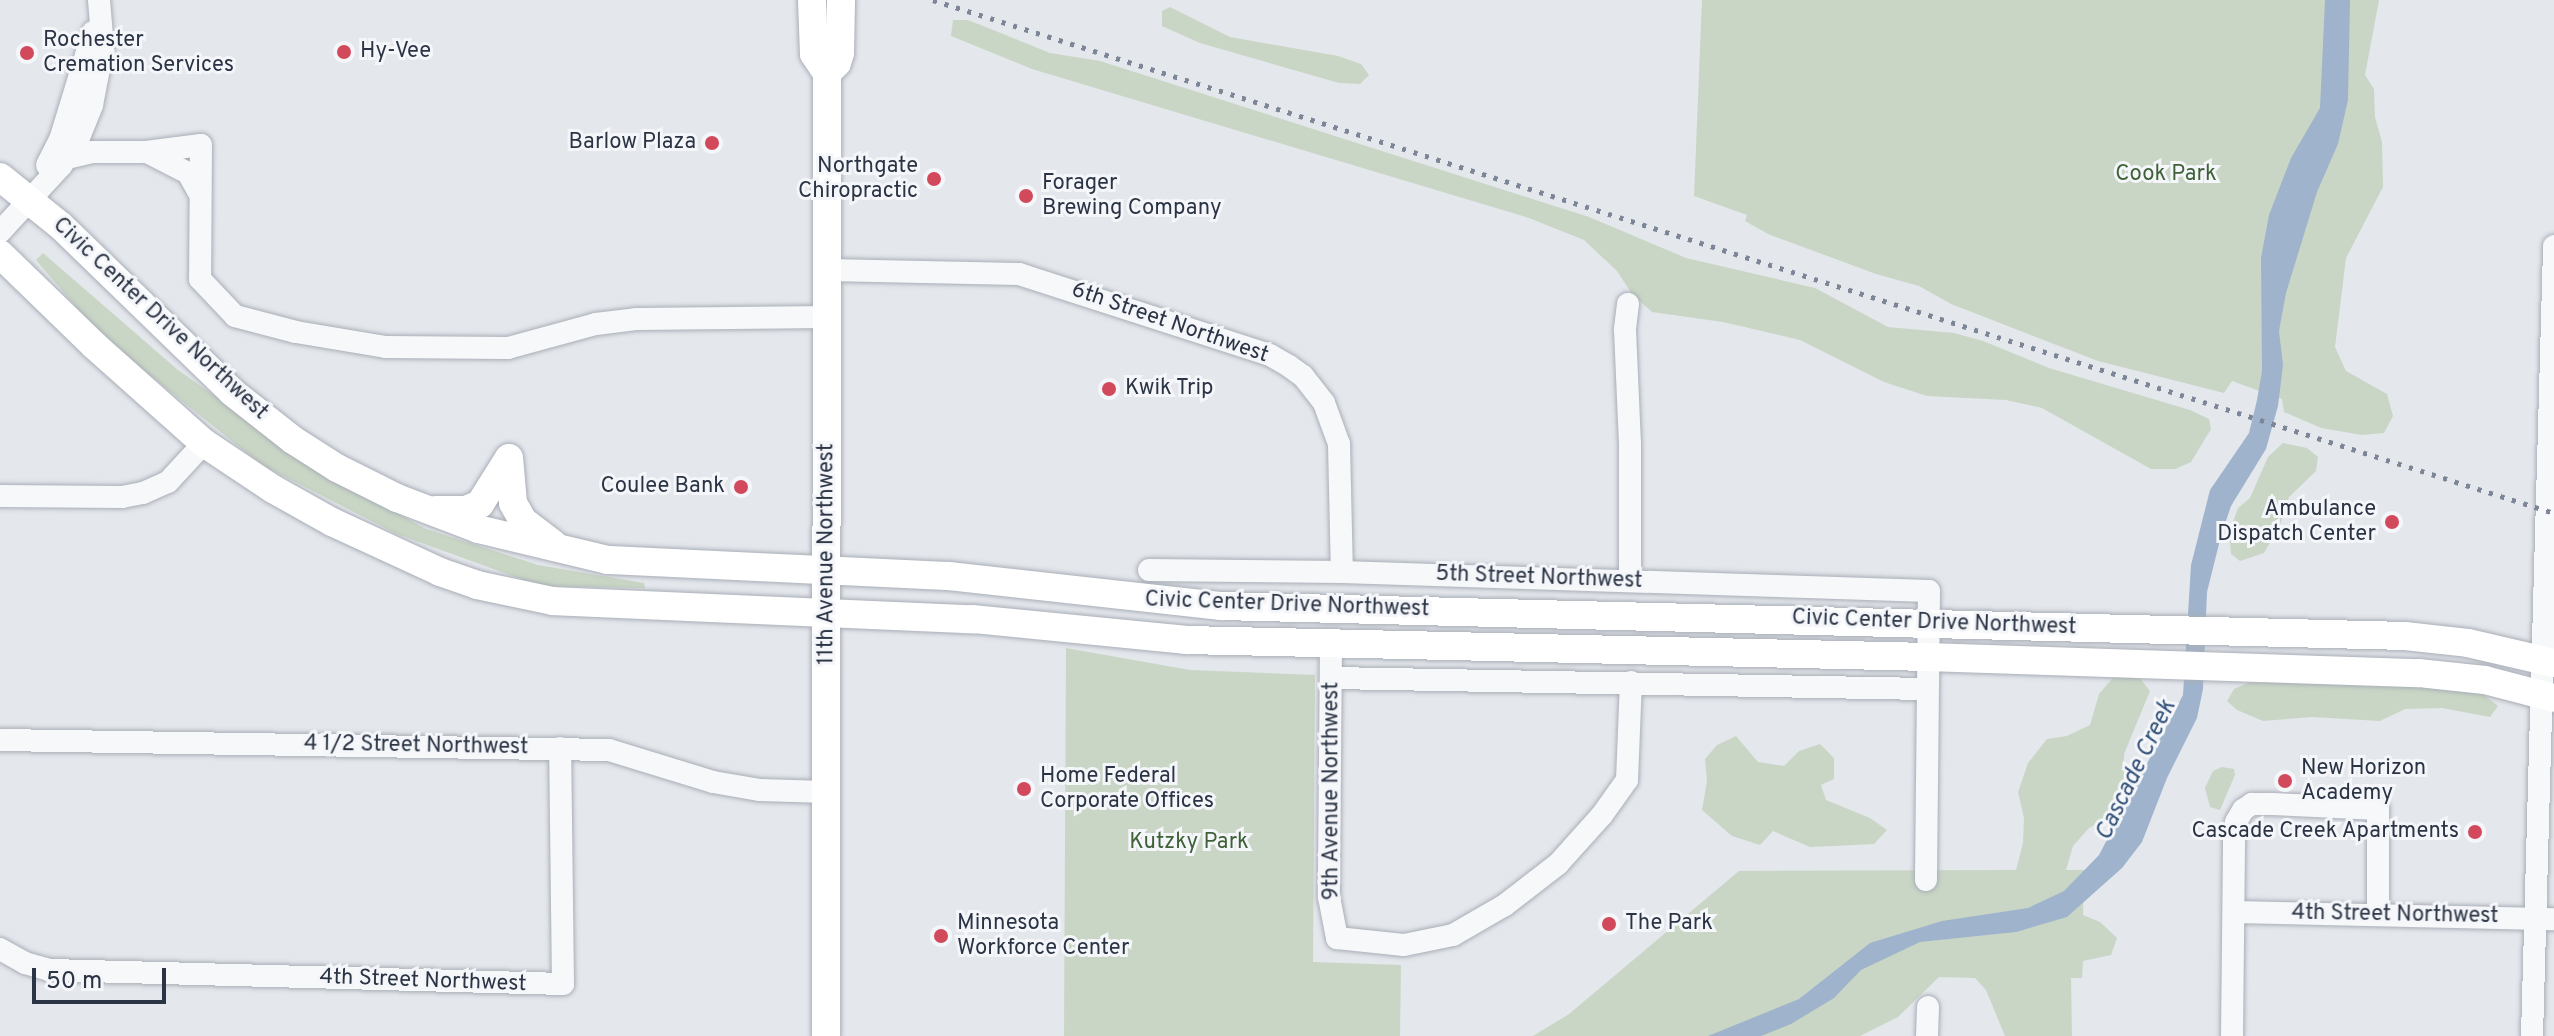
<!DOCTYPE html>
<html>
<head>
<meta charset="utf-8">
<style>
  body { margin:0 }
  #map { position:relative; width:2554px; height:1036px; overflow:hidden; background:#e4e7ec; font-family:Overpass,sans-serif }
  div>[style] { position:absolute }
  .green>* { inset:0; background:#c9d6c5 }
  .water>* { inset:0; background:#9fb4cc }
  .roads { filter:drop-shadow(0 0 2px #a9aeb7) drop-shadow(0 0 2px #a9aeb7) }
  .minor>* { height:22px; margin:-11px; padding:0 11px; transform-origin:11px; border-radius:11px; background:#f7f8fa }
  .major>* { height:28px; margin:-14px; padding:0 14px; transform-origin:14px; border-radius:14px; background:#fff }
  .rail>* { height:5px; margin-top:-2.5px; transform-origin:0; background:repeating-linear-gradient(90deg,#7d8696 0 4px,transparent 0 12px) }
  .dots>* { width:22px; height:22px; translate:-50% -50%; box-sizing:border-box; border:4px solid #f4f6f9; border-radius:50% }
  span { translate:-50% -50%; white-space:nowrap; text-align:center; line-height:1.15; -webkit-text-stroke:6px #f4f6f9; paint-order:stroke }
  .poi-label { font-size:22px; color:#2b3445 }
  .left { translate:0 -50%; text-align:left }
  .right { translate:-100% -50%; text-align:right }
  .park-label { font-size:22px; color:#3f6138 }
  .street-label { font-size:22px; color:#2b3445 }
  .water-label { font-size:24px; color:#34527a; font-style:italic }
  .scale { position:absolute; left:32px; top:968px; width:134px; height:36px; box-sizing:border-box; border:4px solid #2b3445; border-top:0; padding-left:10px; font-size:24px; line-height:28px; white-space:nowrap; color:#2b3445; -webkit-text-stroke:6px #f4f6f9; paint-order:stroke }
</style>
</head>
<body>
<div id="map">
  <div class="green">
    <div style="clip-path:polygon(1702px 0,2379px 0,2365px 75px,2374px 89px,2375px 117px,2382px 142px,2383px 187px,2346px 258px,2335px 347px,2346px 371px,2387px 394px,2393px 416px,2384px 433px,2362px 435px,2321px 428px,2284px 412px,2282px 399px,2232px 381px,2224px 393px,2098px 361px,1951px 304px,1919px 286px,1876px 274px,1768px 234px,1745px 221px,1747px 215px,1694px 196px)"></div>
    <div style="clip-path:polygon(1170px 7px,1230px 37px,1338px 56px,1361px 64px,1369px 75px,1360px 84px,1339px 83px,1200px 43px,1162px 26px,1162px 11px)"></div>
    <div style="clip-path:polygon(953px 20px,968px 20px,1050px 53px,1100px 61px,1589px 217px,1686px 258px,1815px 288px,1888px 327px,1954px 333px,1983px 341px,2049px 368px,2190px 410px,2209px 419px,2211px 429px,2191px 462px,2175px 469px,2151px 469px,2042px 408px,2006px 400px,1927px 396px,1884px 382px,1800px 340px,1723px 322px,1652px 312px,1632px 294px,1617px 271px,1584px 240px,1529px 218px,1032px 69px,951px 36px)"></div>
    <div style="clip-path:polygon(43px 253px,178px 370px,321px 471px,426px 529px,538px 565px,644px 583px,645px 588px,540px 586px,397px 534px,262px 465px,101px 336px,36px 260px)"></div>
    <div style="clip-path:polygon(2283px 443px,2307px 448px,2318px 457px,2316px 471px,2289px 497px,2280px 525px,2264px 553px,2240px 561px,2231px 554px,2229px 533px,2238px 508px,2250px 498px,2268px 457px)"></div>
    <div style="clip-path:polygon(1066px 648px,1190px 670px,1315px 675px,1313px 962px,1401px 965px,1400px 1036px,1064px 1036px)"></div>
    <div style="clip-path:polygon(2117px 673px,2136px 673px,2150px 691px,2124px 754px,2124px 792px,2111px 817px,2089px 828px,2073px 846px,2066px 870px,2084px 870px,2083px 915px,2100px 922px,2117px 938px,2111px 955px,2083px 961px,2082px 978px,2071px 978px,2072px 1036px,2005px 1036px,1986px 990px,1975px 978px,1939px 977px,1898px 1017px,1860px 1036px,1533px 1036px,1569px 1014px,1739px 871px,2016px 870px,2023px 843px,2024px 818px,2018px 792px,2028px 763px,2047px 739px,2067px 736px,2090px 725px,2099px 694px)"></div>
    <div style="clip-path:polygon(2280px 681px,2410px 682px,2483px 694px,2498px 706px,2490px 717px,2442px 708px,2405px 709px,2380px 721px,2312px 717px,2263px 721px,2237px 710px,2227px 701px,2234px 689px,2248px 683px)"></div>
    <div style="clip-path:polygon(1736px 736px,1758px 762px,1784px 766px,1799px 751px,1820px 744px,1834px 758px,1834px 779px,1821px 785px,1826px 800px,1870px 818px,1887px 830px,1874px 844px,1833px 846px,1810px 847px,1773px 831px,1760px 845px,1732px 836px,1702px 810px,1707px 781px,1705px 759px,1717px 745px)"></div>
    <div style="clip-path:polygon(2222px 767px,2234px 769px,2235px 775px,2220px 810px,2210px 807px,2205px 788px,2213px 771px)"></div>
  </div>
  <div class="water">
    <div style="clip-path:polygon(2325px 0,2350px 0,2348px 100px,2338px 144px,2317px 192px,2286px 293px,2279px 331px,2283px 365px,2278px 406px,2266px 449px,2231px 506px,2221px 536px,2207px 592px,2203px 689px,2197px 718px,2167px 778px,2142px 842px,2122px 868px,2067px 917px,2016px 932px,1920px 942px,1861px 970px,1834px 998px,1791px 1024px,1761px 1036px,1708px 1036px,1799px 999px,1870px 943px,1942px 921px,2028px 908px,2064px 891px,2099px 855px,2183px 695px,2191px 565px,2210px 490px,2249px 433px,2257px 400px,2262px 371px,2261px 258px,2269px 215px,2291px 158px,2320px 108px)"></div>
  </div>
  <div class="roads">
    <div class="minor">
      <div style="left:147px;top:152px;width:46px;rotate:27.1deg"></div>
      <div style="left:188px;top:173px;width:21px;rotate:61deg"></div>
      <div style="left:67px;top:158px;width:26px;rotate:-13deg"></div>
      <div style="left:92px;top:152px;width:54px"></div>
      <div style="left:146px;top:152px;width:55px;rotate:-7.3deg"></div>
      <div style="left:201px;top:145px;width:134px;rotate:90.4deg"></div>
      <div style="left:200px;top:279px;width:51px;rotate:46.6deg"></div>
      <div style="left:235px;top:316px;width:63px;rotate:14.7deg"></div>
      <div style="left:296px;top:332px;width:91px;rotate:9.5deg"></div>
      <div style="left:386px;top:347px;width:122px;rotate:0.5deg"></div>
      <div style="left:508px;top:348px;width:91px;rotate:-15.3deg"></div>
      <div style="left:596px;top:324px;width:40px;rotate:-7.1deg"></div>
      <div style="left:636px;top:319px;width:191px;rotate:-0.6deg"></div>
      <div style="left:47px;top:165px;width:28px;rotate:-63deg"></div>
      <div style="left:60px;top:140px;width:113px;rotate:-73deg"></div>
      <div style="left:0;top:232px;width:90px;rotate:-47.3deg"></div>
      <div style="left:61px;top:166px;width:31px;rotate:-57deg"></div>
      <div style="left:78px;top:140px;width:38px;rotate:-68deg"></div>
      <div style="left:92px;top:105px;width:58px;rotate:-79.1deg"></div>
      <div style="left:103px;top:48px;width:48px;rotate:-94.8deg"></div>
      <div style="left:827px;top:270px;width:192px;rotate:1.2deg"></div>
      <div style="left:1019px;top:274px;width:264px;rotate:17.9deg"></div>
      <div style="left:1270px;top:355px;width:22px;rotate:30deg"></div>
      <div style="left:1289px;top:366px;width:17px;rotate:36deg"></div>
      <div style="left:1303px;top:376px;width:34px;rotate:52deg"></div>
      <div style="left:1324px;top:403px;width:44px;rotate:69.9deg"></div>
      <div style="left:1339px;top:444px;width:128px;rotate:88.7deg"></div>
      <div style="left:1628px;top:304px;width:26px;rotate:97deg"></div>
      <div style="left:1625px;top:330px;width:113px;rotate:87.5deg"></div>
      <div style="left:1630px;top:443px;width:137px;rotate:90deg"></div>
      <div style="left:0;top:496px;width:122px;rotate:0.5deg"></div>
      <div style="left:122px;top:497px;width:21px;rotate:-11deg"></div>
      <div style="left:143px;top:493px;width:27px;rotate:-24deg"></div>
      <div style="left:168px;top:482px;width:53px;rotate:-47.3deg"></div>
      <div style="left:1149px;top:570px;width:193px;rotate:0.6deg"></div>
      <div style="left:1342px;top:572px;width:587px;rotate:1.85deg"></div>
      <div style="left:1929px;top:591px;width:289px;rotate:90.6deg"></div>
      <div style="left:1331px;top:644px;width:253px;rotate:90.5deg"></div>
      <div style="left:1329px;top:897px;width:42px;rotate:79deg"></div>
      <div style="left:1337px;top:938px;width:67px;rotate:6deg"></div>
      <div style="left:1404px;top:945px;width:50px;rotate:-11.5deg"></div>
      <div style="left:1453px;top:935px;width:60px;rotate:-30deg"></div>
      <div style="left:1505px;top:905px;width:67px;rotate:-37.7deg"></div>
      <div style="left:1558px;top:864px;width:66px;rotate:-48.1deg"></div>
      <div style="left:1602px;top:815px;width:43px;rotate:-54.5deg"></div>
      <div style="left:1627px;top:780px;width:98px;rotate:-87.7deg"></div>
      <div style="left:1332px;top:678px;width:595px;rotate:1.06deg"></div>
      <div style="left:0;top:740px;width:609px;rotate:0.94deg"></div>
      <div style="left:609px;top:750px;width:109px;rotate:17.1deg"></div>
      <div style="left:713px;top:782px;width:48px;rotate:9.7deg"></div>
      <div style="left:760px;top:790px;width:66px;rotate:1.7deg"></div>
      <div style="left:2235px;top:912px;width:319px;rotate:1.3deg"></div>
      <div style="left:0;top:949px;width:29px;rotate:29deg"></div>
      <div style="left:25px;top:963px;width:26px;rotate:16deg"></div>
      <div style="left:50px;top:970px;width:513px;rotate:1.56deg"></div>
      <div style="left:563px;top:984px;width:236px;rotate:-90.7deg"></div>
      <div style="left:1927px;top:1036px;width:29px;rotate:-88deg"></div>
      <div style="left:2232px;top:1036px;width:197px;rotate:-89.4deg"></div>
      <div style="left:2234px;top:839px;width:17px;rotate:-83deg"></div>
      <div style="left:2236px;top:822px;width:14px;rotate:-60deg"></div>
      <div style="left:2243px;top:810px;width:11px;rotate:-34deg"></div>
      <div style="left:2252px;top:804px;width:21px"></div>
      <div style="left:2273px;top:804px;width:105px;rotate:2.7deg"></div>
      <div style="left:2378px;top:809px;width:105px;rotate:90deg"></div>
      <div style="left:2532px;top:1036px;width:790px;rotate:-88.4deg"></div>
    </div>
    <div class="major">
      <div style="left:812px;top:0;width:54px;rotate:87.9deg"></div>
      <div style="left:814px;top:54px;width:23px;rotate:56deg"></div>
      <div style="left:827px;top:73px;width:963px;rotate:90.06deg"></div>
      <div style="left:827px;top:73px;width:14px;rotate:-45deg"></div>
      <div style="left:837px;top:63px;width:10px;rotate:-73deg"></div>
      <div style="left:840px;top:53px;width:53px;rotate:-88.9deg"></div>
      <div style="left:0;top:177px;width:78px;rotate:38.8deg"></div>
      <div style="left:61px;top:226px;width:238px;rotate:44.1deg"></div>
      <div style="left:232px;top:392px;width:78px;rotate:38.2deg"></div>
      <div style="left:293px;top:440px;width:52px;rotate:32.5deg"></div>
      <div style="left:337px;top:468px;width:67px;rotate:26.6deg"></div>
      <div style="left:397px;top:498px;width:87px;rotate:20.9deg"></div>
      <div style="left:478px;top:529px;width:134px;rotate:13.4deg"></div>
      <div style="left:608px;top:560px;width:341px;rotate:2.7deg"></div>
      <div style="left:949px;top:576px;width:274px;rotate:6.3deg"></div>
      <div style="left:1221px;top:606px;width:1184px;rotate:1.45deg"></div>
      <div style="left:2405px;top:636px;width:63px;rotate:6.3deg"></div>
      <div style="left:2468px;top:643px;width:88px;rotate:13.1deg"></div>
      <div style="left:0;top:254px;width:132px;rotate:44.1deg"></div>
      <div style="left:95px;top:346px;width:146px;rotate:41.7deg"></div>
      <div style="left:204px;top:443px;width:83px;rotate:33.7deg"></div>
      <div style="left:273px;top:489px;width:68px;rotate:29.2deg"></div>
      <div style="left:332px;top:522px;width:119px;rotate:24.8deg"></div>
      <div style="left:440px;top:572px;width:39px;rotate:19deg"></div>
      <div style="left:477px;top:585px;width:78px;rotate:11.9deg"></div>
      <div style="left:553px;top:601px;width:420px;rotate:2.5deg"></div>
      <div style="left:973px;top:619px;width:214px;rotate:5.6deg"></div>
      <div style="left:1186px;top:640px;width:741px;rotate:1.31deg"></div>
      <div style="left:1927px;top:657px;width:492px;rotate:1.9deg"></div>
      <div style="left:2419px;top:673px;width:66px;rotate:6.1deg"></div>
      <div style="left:2485px;top:680px;width:71px;rotate:14.6deg"></div>
      <div style="left:509px;top:458px;width:45px;rotate:84.9deg"></div>
      <div style="left:513px;top:503px;width:21px;rotate:61deg"></div>
      <div style="left:523px;top:521px;width:38px;rotate:37deg"></div>
      <div style="left:436px;top:510px;width:30px"></div>
      <div style="left:466px;top:510px;width:15px;rotate:-23deg"></div>
      <div style="left:480px;top:504px;width:54px;rotate:-57.8deg"></div>
    </div>
  </div>
  <div class="rail">
    <div style="left:933px;top:0;width:1700px;rotate:17.56deg"></div>
  </div>
  <div class="dots">
    <div style="left:344px;top:52px;background:#d1495b"></div>
    <div style="left:27px;top:53px;background:#d1495b"></div>
    <div style="left:712px;top:143px;background:#d1495b"></div>
    <div style="left:934px;top:179px;background:#d1495b"></div>
    <div style="left:1026px;top:196px;background:#d1495b"></div>
    <div style="left:1109px;top:389px;background:#d1495b"></div>
    <div style="left:741px;top:487px;background:#d1495b"></div>
    <div style="left:2392px;top:522px;background:#d1495b"></div>
    <div style="left:2285px;top:781px;background:#d1495b"></div>
    <div style="left:1024px;top:789px;background:#d1495b"></div>
    <div style="left:2475px;top:832px;background:#d1495b"></div>
    <div style="left:1609px;top:924px;background:#d1495b"></div>
    <div style="left:941px;top:936px;background:#d1495b"></div>
  </div>
  <div class="poi-label">
    <span class="left" style="left:43px;top:53px">Rochester<br>Cremation Services</span>
    <span class="left" style="left:360px;top:52px">Hy-Vee</span>
    <span class="right" style="left:696px;top:143px">Barlow Plaza</span>
    <span class="right" style="left:918px;top:179px">Northgate<br>Chiropractic</span>
    <span class="left" style="left:1042px;top:196px">Forager<br>Brewing Company</span>
    <span class="left" style="left:1125px;top:389px">Kwik Trip</span>
    <span class="right" style="left:725px;top:487px">Coulee Bank</span>
    <span class="right" style="left:2376px;top:522px">Ambulance<br>Dispatch Center</span>
    <span class="left" style="left:2301px;top:781px">New Horizon<br>Academy</span>
    <span class="left" style="left:1040px;top:789px">Home Federal<br>Corporate Offices</span>
    <span class="right" style="left:2459px;top:832px">Cascade Creek Apartments</span>
    <span class="left" style="left:957px;top:936px">Minnesota<br>Workforce Center</span>
    <span class="left" style="left:1625px;top:924px">The Park</span>
  </div>
  <div class="park-label">
    <span style="left:2166px;top:175px">Cook Park</span>
    <span style="left:1189px;top:843px">Kutzky Park</span>
  </div>
  <div class="street-label">
    <span style="left:160px;top:319px;rotate:43deg">Civic Center Drive Northwest</span>
    <span style="left:1170px;top:323px;rotate:19deg">6th Street Northwest</span>
    <span style="left:827px;top:554px;rotate:-90deg">11th Avenue Northwest</span>
    <span style="left:1539px;top:578px;rotate:2deg">5th Street Northwest</span>
    <span style="left:1287px;top:605px;rotate:2deg">Civic Center Drive Northwest</span>
    <span style="left:1934px;top:623px;rotate:2deg">Civic Center Drive Northwest</span>
    <span style="left:416px;top:746px;rotate:1deg">4 1/2 Street Northwest</span>
    <span style="left:1332px;top:791px;rotate:-90deg">9th Avenue Northwest</span>
    <span style="left:2395px;top:915px;rotate:1deg">4th Street Northwest</span>
    <span style="left:423px;top:981px;rotate:2deg">4th Street Northwest</span>
  </div>
  <div class="water-label">
    <span style="left:2137px;top:771px;rotate:-64deg">Cascade Creek</span>
  </div>
  <div class="scale">50 m</div>
</div>
</body>
</html>
